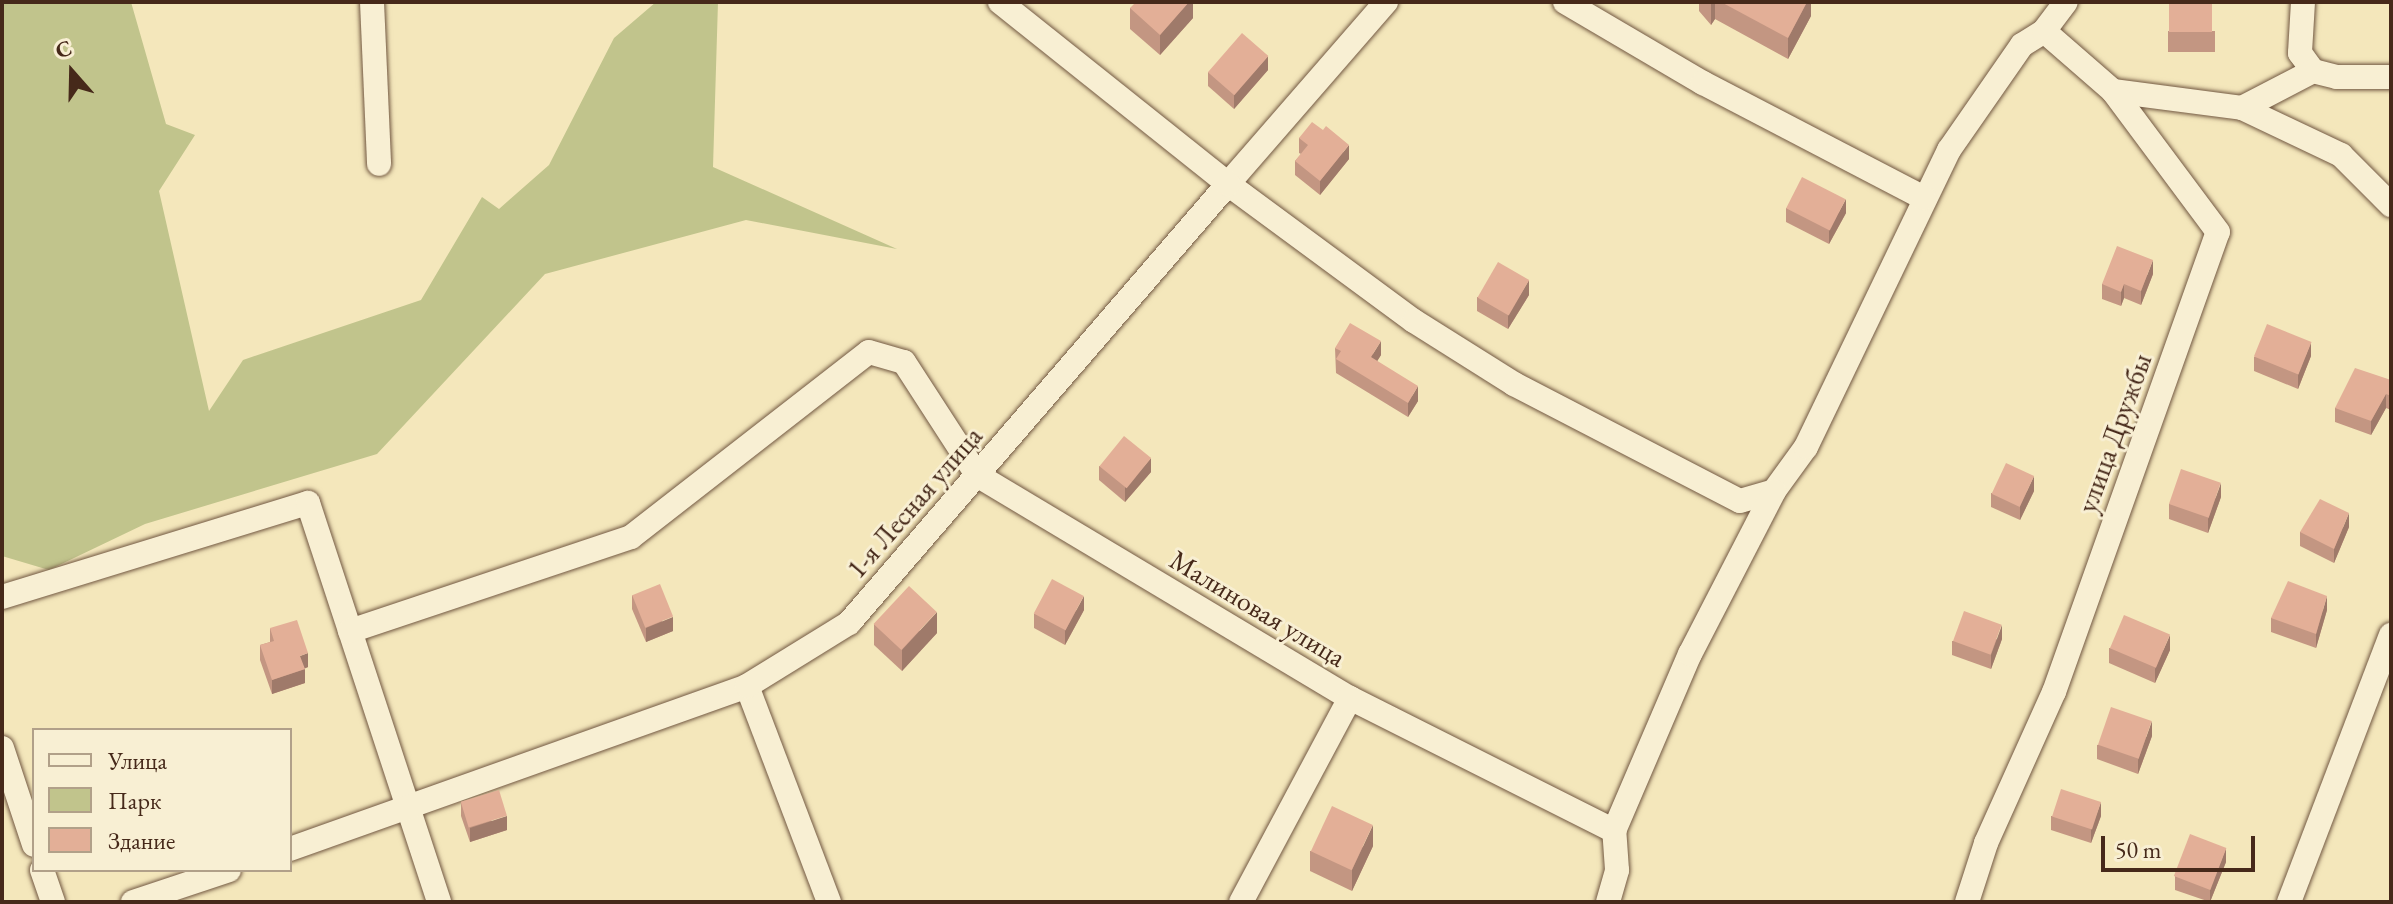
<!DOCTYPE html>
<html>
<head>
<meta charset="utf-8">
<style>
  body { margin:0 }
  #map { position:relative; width:2393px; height:904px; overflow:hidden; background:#f4e7bb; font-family:"EB Garamond",serif }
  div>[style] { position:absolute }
  .green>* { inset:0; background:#c1c48c }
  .roads { filter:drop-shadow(0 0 2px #725842) drop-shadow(0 0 2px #725842) }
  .minor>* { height:24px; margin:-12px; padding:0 12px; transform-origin:12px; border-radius:12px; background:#f8efd3 }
  .wall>* { inset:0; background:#c39682; transform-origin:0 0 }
  .shaded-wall>* { inset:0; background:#9f7a6a }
  .building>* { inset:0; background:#e3af97; transform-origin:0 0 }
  span { translate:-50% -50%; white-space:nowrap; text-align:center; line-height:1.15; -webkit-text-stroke:6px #f8efd3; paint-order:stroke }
  .street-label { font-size:28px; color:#46291a }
  .frame { position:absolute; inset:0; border:4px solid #46291a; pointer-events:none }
  .legend { position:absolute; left:32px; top:728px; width:260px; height:144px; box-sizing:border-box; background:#f8efd3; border:2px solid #b1a089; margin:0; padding:10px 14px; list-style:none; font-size:24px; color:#46291a }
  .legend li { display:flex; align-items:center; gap:16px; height:40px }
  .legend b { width:40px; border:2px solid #b1a089 }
  .north { position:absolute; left:32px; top:32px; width:80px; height:80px; -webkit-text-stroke:6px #f8efd3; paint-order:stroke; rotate:340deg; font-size:22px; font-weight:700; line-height:32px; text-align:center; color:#46291a }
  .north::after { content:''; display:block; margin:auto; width:28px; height:36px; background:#46291a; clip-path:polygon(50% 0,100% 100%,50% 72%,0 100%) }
  .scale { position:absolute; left:2101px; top:836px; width:154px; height:36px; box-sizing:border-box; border:4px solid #46291a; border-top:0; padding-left:10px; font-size:24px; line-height:28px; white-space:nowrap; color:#46291a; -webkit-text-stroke:6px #f8efd3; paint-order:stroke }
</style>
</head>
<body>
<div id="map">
  <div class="green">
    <div style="clip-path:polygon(2px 2px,131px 2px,166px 124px,195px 135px,159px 191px,209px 411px,243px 360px,421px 300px,482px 197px,499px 209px,549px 165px,614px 38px,656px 2px,718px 2px,713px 167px,897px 249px,746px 220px,545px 274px,377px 454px,145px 524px,49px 570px,2px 556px)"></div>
  </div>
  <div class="roads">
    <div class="minor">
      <div style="left:372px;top:2px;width:162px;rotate:87.5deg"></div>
      <div style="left:1386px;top:2px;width:241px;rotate:131deg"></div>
      <div style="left:1228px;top:184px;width:231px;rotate:36.4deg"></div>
      <div style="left:1414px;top:321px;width:118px;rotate:32.2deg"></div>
      <div style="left:1514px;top:384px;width:254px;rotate:27.4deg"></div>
      <div style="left:1740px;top:501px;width:35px;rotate:-16deg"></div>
      <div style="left:1774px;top:491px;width:54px;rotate:-54deg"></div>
      <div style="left:1806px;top:447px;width:330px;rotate:-64.3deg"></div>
      <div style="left:1949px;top:150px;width:128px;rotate:-55.2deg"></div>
      <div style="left:2022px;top:45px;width:26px;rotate:-32deg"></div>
      <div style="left:2044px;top:31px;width:36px;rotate:-53deg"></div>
      <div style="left:1565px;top:2px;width:160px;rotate:30.4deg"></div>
      <div style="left:1703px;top:83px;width:249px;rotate:27.5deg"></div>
      <div style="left:2303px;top:2px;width:51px;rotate:93.4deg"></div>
      <div style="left:2300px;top:53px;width:22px;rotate:54deg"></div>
      <div style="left:2313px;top:71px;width:25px;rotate:14deg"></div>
      <div style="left:2337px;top:77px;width:54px"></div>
      <div style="left:2113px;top:91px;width:130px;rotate:7.5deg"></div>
      <div style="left:2242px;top:108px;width:110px;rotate:25.4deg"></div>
      <div style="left:2341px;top:155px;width:71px;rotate:45deg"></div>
      <div style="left:2242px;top:108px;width:80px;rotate:-27.5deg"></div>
      <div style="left:2px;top:597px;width:320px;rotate:-17.1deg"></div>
      <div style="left:308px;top:503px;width:420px;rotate:71.8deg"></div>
      <div style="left:350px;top:631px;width:296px;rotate:-18.5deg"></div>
      <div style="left:631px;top:537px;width:301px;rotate:-37.9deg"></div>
      <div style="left:869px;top:352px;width:36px;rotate:16deg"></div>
      <div style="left:904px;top:362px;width:135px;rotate:57.1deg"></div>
      <div style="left:977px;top:475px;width:435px;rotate:30.9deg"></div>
      <div style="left:1350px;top:698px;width:231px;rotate:118.1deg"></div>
      <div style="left:747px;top:686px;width:231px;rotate:69.2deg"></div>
      <div style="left:1350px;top:698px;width:296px;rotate:26.7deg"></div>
      <div style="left:1614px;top:831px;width:193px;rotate:-66.8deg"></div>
      <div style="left:1690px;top:654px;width:183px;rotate:-62.7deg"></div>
      <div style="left:2px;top:748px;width:102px;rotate:71.7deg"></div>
      <div style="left:290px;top:849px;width:485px;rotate:-19.6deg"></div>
      <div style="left:747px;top:686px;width:120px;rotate:-31.7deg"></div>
      <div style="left:849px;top:623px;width:580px;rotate:-49.2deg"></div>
      <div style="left:1228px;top:184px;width:292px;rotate:-141.4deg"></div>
      <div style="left:42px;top:870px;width:34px;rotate:71deg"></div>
      <div style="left:133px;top:902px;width:101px;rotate:-18.4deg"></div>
      <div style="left:1608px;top:902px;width:33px;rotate:-74deg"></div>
      <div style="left:1617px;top:870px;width:39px;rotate:-94deg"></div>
      <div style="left:1967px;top:902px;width:62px;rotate:-72.1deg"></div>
      <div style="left:1986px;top:843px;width:166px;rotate:-65.8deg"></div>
      <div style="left:2054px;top:692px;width:488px;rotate:-70.4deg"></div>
      <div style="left:2218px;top:232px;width:176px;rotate:-126.7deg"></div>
      <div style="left:2113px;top:91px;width:91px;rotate:-139deg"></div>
      <div style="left:2289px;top:902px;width:286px;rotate:-69.1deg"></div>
    </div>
  </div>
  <div class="wall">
    <div style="clip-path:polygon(1193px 2px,1193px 18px,1160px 55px,1130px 29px,1130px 8px)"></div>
    <div style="clip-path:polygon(1699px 2px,1811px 2px,1811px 16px,1788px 59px,1715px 19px,1711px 25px,1699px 11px)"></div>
    <div style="left:2215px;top:31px;width:21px;height:47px;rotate:90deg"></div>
    <div style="clip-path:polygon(1268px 70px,1234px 109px,1208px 86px,1208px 72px)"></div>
    <div style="clip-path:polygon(1323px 130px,1349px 159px,1320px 195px,1295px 175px,1295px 161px,1301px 154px,1299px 153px,1299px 138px)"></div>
    <div style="clip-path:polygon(1786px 208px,1846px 213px,1829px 244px,1786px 222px)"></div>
    <div style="clip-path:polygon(2153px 274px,2141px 305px,2124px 298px,2121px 306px,2102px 299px,2102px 284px)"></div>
    <div style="clip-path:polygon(1529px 295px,1508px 329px,1477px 311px,1477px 297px)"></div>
    <div style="clip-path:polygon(1335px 348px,1381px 355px,1377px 361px,1418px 401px,1408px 417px,1336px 373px)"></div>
    <div style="clip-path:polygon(2311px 356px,2298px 389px,2254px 371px,2254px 357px)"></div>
    <div style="clip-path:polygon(2391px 380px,2391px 410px,2386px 408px,2371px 435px,2335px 422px,2335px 408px)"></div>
    <div style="clip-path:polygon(1099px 466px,1151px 472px,1125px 502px,1099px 480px)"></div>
    <div style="clip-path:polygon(2034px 491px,2020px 520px,1991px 507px,1991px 493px)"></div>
    <div style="clip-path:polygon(2221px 497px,2208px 533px,2169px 519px,2169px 504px)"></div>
    <div style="clip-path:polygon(2349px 527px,2334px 563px,2300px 546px,2300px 532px)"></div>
    <div style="clip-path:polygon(632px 595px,673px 631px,646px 642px,632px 609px)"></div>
    <div style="clip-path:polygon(1084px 610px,1065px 645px,1034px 628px,1034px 614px)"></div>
    <div style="clip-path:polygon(2327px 610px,2316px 648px,2271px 632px,2271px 618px)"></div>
    <div style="clip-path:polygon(874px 624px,937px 633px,902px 671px,874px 645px)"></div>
    <div style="clip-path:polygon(270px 628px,308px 667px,304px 669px,305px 683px,272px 694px,260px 660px,260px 645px,270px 642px)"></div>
    <div style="clip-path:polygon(2002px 639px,1991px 669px,1952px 655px,1952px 641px)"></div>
    <div style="clip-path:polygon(2109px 648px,2170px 650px,2155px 683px,2109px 663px)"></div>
    <div style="clip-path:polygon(2152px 736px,2138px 774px,2097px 759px,2097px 745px)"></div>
    <div style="clip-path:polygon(461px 802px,507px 830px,470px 842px,461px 816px)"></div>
    <div style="clip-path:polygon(2051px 816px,2101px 816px,2091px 843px,2051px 830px)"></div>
    <div style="clip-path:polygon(1373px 846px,1352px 891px,1310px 871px,1310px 851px)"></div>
    <div style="clip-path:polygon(2226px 862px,2210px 902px,2175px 890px,2175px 876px)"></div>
  </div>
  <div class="shaded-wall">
    <div style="clip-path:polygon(1189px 2px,1193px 2px,1193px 18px,1160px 55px,1160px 35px)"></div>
    <div style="clip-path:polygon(1712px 2px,1715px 2px,1715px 19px,1711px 25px,1711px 4px)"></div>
    <div style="clip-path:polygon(1807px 2px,1811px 2px,1811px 16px,1788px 59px,1788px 38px)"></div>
    <div style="clip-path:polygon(1268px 56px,1268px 70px,1234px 109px,1234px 94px)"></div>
    <div style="clip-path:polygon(1349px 145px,1349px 159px,1320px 195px,1320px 181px)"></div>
    <div style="clip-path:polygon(1846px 199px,1846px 213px,1829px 244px,1829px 230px)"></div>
    <div style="clip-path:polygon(2153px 260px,2153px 274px,2141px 305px,2141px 291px)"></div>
    <div style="clip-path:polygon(1529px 280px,1529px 295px,1508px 329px,1508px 315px)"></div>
    <div style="clip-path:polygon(2124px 284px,2124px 298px,2121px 306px,2121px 292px)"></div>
    <div style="clip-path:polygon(1381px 341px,1381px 355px,1371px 371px,1371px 357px)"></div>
    <div style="clip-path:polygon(2311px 342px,2311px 356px,2298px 389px,2298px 375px)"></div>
    <div style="clip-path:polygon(1418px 386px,1418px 401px,1408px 417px,1408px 403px)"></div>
    <div style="clip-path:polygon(2386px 394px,2386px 408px,2371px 435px,2371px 421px)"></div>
    <div style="clip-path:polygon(1151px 458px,1151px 472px,1125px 502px,1125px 488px)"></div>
    <div style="clip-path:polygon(2034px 476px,2034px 491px,2020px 520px,2020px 506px)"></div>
    <div style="clip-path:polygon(2221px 483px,2221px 497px,2208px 533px,2208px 519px)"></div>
    <div style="clip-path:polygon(2349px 513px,2349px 527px,2334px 563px,2334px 549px)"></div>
    <div style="clip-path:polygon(1084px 596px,1084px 610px,1065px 645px,1065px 631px)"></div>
    <div style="clip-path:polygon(2327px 596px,2327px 610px,2316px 648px,2316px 634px)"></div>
    <div style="clip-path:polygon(937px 612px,937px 633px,902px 671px,902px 650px)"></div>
    <div style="clip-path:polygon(673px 617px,673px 631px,646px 642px,646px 628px)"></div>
    <div style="clip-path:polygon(2002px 625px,2002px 639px,1991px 669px,1991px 655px)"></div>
    <div style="clip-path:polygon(2170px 635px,2170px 650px,2155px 683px,2155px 669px)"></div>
    <div style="clip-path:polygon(308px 653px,308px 667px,300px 670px,300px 656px)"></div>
    <div style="clip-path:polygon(305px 669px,305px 683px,272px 694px,272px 680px)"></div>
    <div style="clip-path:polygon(2152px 721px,2152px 736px,2138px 774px,2138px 760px)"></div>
    <div style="clip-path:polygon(2101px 802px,2101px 816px,2091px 843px,2091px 829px)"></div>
    <div style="clip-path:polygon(507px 816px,507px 830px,470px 842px,470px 828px)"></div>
    <div style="clip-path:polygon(1373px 825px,1373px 846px,1352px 891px,1352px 870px)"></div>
    <div style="clip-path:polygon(2226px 848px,2226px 862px,2210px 902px,2210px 889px)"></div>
  </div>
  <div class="building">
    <div style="clip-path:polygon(1136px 2px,1189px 2px,1160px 35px,1130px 8px)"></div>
    <div style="clip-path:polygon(1721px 2px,1807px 2px,1788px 38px)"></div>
    <div style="left:2169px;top:2px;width:43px;height:30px"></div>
    <div style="left:1242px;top:33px;width:35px;height:52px;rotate:41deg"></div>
    <div style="clip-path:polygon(1312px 122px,1323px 130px,1326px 126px,1349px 145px,1320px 181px,1295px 161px,1308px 145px,1299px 138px)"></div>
    <div style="left:1802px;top:177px;width:49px;height:35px;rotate:27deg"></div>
    <div style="clip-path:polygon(2117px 246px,2153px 260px,2141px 291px,2124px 284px,2121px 292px,2102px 284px)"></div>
    <div style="left:1498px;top:262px;width:36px;height:41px;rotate:30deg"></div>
    <div style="clip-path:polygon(1350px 323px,1381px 341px,1371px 357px,1418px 386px,1408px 403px,1336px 359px,1341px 351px,1335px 348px)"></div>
    <div style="left:2267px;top:324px;width:48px;height:35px;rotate:22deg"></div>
    <div style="clip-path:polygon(2355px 368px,2391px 380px,2391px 396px,2386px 394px,2371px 421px,2335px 408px)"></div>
    <div style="left:1124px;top:436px;width:35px;height:39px;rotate:39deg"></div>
    <div style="left:2006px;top:463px;width:31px;height:34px;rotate:25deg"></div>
    <div style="left:2181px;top:469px;width:42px;height:37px;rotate:19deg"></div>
    <div style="clip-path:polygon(2320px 499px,2349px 513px,2334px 549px,2300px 532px)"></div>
    <div style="left:1052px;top:579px;width:36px;height:39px;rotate:28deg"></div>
    <div style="clip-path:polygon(2288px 581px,2327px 596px,2316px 634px,2271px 618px)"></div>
    <div style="left:660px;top:584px;width:35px;height:30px;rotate:68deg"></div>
    <div style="left:909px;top:586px;width:38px;height:52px;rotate:43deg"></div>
    <div style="left:1964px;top:611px;width:40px;height:32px;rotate:20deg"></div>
    <div style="left:2124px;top:615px;width:50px;height:36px;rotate:23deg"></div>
    <div style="clip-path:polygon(297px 620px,308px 653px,300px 656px,305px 669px,272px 680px,260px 645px,274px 641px,270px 628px)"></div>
    <div style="left:2111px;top:707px;width:43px;height:40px;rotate:19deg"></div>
    <div style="left:2061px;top:789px;width:42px;height:29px;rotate:18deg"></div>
    <div style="left:499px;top:790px;width:27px;height:40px;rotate:73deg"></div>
    <div style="left:1332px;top:806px;width:45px;height:50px;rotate:25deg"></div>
    <div style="left:2190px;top:834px;width:39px;height:45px;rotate:21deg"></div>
  </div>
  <div class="street-label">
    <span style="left:2114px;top:433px;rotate:-70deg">улица Дружбы</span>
    <span style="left:914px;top:502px;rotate:-49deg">1-я Лесная улица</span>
    <span style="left:1258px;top:608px;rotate:31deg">Малиновая улица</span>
  </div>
  <div class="frame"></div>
  <ul class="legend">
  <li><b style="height:10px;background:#f8efd3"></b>Улица</li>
  <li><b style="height:22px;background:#c1c48c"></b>Парк</li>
  <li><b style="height:22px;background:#e3af97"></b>Здание</li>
  </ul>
  <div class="north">С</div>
  <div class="scale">50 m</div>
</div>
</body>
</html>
